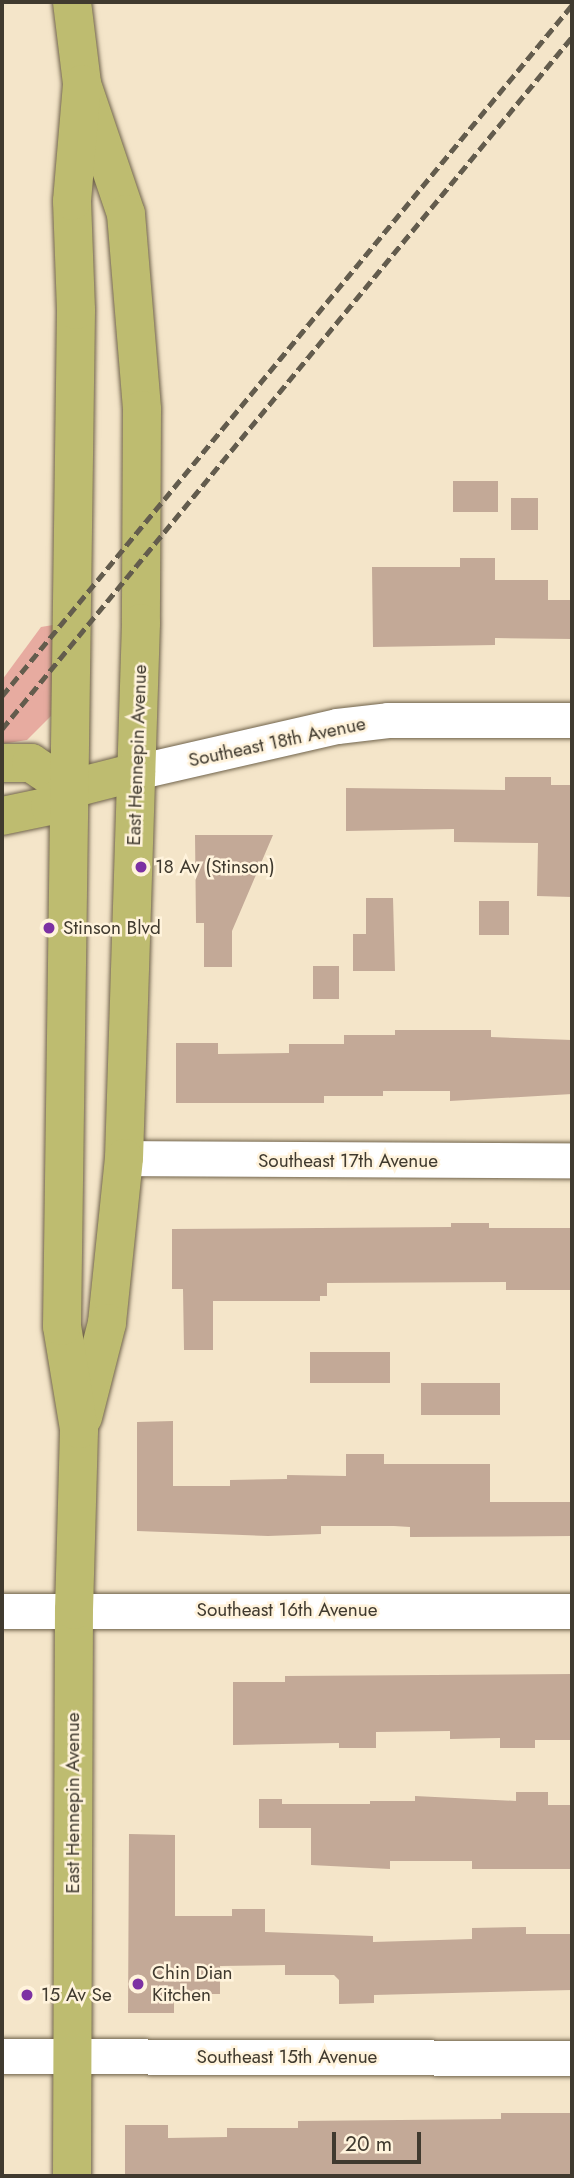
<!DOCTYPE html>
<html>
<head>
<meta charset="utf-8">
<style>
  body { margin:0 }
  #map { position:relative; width:574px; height:2178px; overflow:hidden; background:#f4e5c9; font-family:Jost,sans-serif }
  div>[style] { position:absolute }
  .green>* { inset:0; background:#e7aba0 }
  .building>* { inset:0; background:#c3a997; transform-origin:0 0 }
  .roads { filter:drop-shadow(0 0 2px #70634b) drop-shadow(0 0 2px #70634b) }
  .minor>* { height:35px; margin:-17.5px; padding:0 17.5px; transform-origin:17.5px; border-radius:17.5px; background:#fff }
  .major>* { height:38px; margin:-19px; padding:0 19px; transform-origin:19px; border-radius:19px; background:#bebc70 }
  .rail>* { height:5px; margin-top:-2.5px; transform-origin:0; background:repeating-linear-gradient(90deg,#635c4d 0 10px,transparent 0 15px) }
  .dots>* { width:19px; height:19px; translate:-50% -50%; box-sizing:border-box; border:4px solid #fff3dc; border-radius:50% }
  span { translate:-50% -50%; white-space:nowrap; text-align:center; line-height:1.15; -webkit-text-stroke:5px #fff3dc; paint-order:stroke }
  .street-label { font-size:19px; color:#403a2f }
  .poi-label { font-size:19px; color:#403a2f }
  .left { translate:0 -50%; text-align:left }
  .frame { position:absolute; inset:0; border:4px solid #403a2f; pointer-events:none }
  .scale { position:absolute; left:332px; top:2132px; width:89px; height:32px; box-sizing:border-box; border:4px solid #403a2f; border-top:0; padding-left:9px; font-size:21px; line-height:24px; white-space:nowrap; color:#403a2f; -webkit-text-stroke:5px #fff3dc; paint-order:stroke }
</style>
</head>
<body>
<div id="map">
  <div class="green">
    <div style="clip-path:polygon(53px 625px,51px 716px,27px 740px,2px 744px,2px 680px,41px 627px)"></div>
  </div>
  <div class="building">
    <div style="left:453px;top:481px;width:45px;height:31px"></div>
    <div style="left:511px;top:498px;width:27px;height:32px"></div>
    <div style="clip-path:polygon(460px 558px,495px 558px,495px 580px,548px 580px,548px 600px,572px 600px,572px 639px,495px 638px,495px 645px,373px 647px,372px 567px,460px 567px)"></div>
    <div style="clip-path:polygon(505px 777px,551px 777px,551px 785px,572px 785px,572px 897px,537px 896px,538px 843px,454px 842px,454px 829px,346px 831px,346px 788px,505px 790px)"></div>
    <div style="clip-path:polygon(195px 835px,273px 835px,232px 931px,232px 967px,204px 967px,204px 923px,196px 923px)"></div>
    <div style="clip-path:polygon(366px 898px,393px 898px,395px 971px,353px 971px,353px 934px,366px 934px)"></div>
    <div style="left:479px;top:901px;width:30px;height:34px"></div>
    <div style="left:313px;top:966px;width:26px;height:33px"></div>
    <div style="clip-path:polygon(395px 1030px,491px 1030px,491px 1037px,572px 1040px,572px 1094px,450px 1101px,450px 1091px,383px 1091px,383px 1096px,324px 1096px,324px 1103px,176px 1103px,176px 1043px,218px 1043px,218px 1054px,289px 1053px,289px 1044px,344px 1044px,344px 1035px,395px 1035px)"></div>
    <div style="clip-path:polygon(451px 1223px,489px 1223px,489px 1228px,572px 1228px,572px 1290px,506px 1290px,506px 1282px,327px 1283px,327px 1296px,320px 1296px,320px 1301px,213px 1301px,213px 1350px,184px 1350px,183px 1289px,172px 1289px,172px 1229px,451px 1227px)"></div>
    <div style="left:390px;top:1352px;width:31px;height:80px;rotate:90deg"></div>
    <div style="left:500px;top:1383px;width:32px;height:79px;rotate:90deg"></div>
    <div style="clip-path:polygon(173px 1421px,173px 1486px,230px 1486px,230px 1480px,287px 1479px,287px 1475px,346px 1476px,346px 1454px,384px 1454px,384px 1464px,490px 1464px,490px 1502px,572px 1502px,572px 1536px,410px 1537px,410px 1527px,394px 1526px,321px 1526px,321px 1534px,268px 1536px,137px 1531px,137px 1422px)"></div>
    <div style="clip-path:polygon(572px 1674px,572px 1740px,535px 1740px,535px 1748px,500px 1748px,500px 1738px,450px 1739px,450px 1731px,376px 1732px,376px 1748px,339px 1748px,339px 1743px,233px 1745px,233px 1682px,285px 1682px,285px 1676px)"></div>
    <div style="clip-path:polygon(516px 1792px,548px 1792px,548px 1805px,572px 1805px,572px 1869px,472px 1869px,472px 1861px,390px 1861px,390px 1869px,311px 1865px,311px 1828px,259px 1828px,259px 1799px,282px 1799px,282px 1804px,370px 1804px,370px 1801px,415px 1801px,415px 1796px,516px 1801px)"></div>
    <div style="clip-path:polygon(129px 1834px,175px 1835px,175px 1916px,232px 1916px,232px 1909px,265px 1909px,265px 1932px,373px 1936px,373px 1942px,472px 1939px,472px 1928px,526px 1927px,526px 1934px,572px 1934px,572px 1990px,374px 1995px,374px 2003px,339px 2004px,339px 1980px,334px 1975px,285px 1975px,285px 1965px,220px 1966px,220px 1994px,174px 1994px,174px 2013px,128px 2013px)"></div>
    <div style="clip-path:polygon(501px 2113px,572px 2113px,572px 2176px,125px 2176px,125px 2125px,168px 2125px,168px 2138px,227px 2137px,227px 2128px,298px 2128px,298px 2121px,501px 2119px)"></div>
  </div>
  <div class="roads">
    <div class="minor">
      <div style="left:136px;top:772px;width:206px;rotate:-12.9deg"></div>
      <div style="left:337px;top:726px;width:51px;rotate:-6.7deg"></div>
      <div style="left:388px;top:720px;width:184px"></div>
      <div style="left:124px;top:1158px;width:448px;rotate:0.3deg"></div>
      <div style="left:2px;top:1611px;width:570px"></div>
      <div style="left:2px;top:2056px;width:570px;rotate:0.2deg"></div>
    </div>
    <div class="major">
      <div style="left:72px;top:2px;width:83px;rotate:83deg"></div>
      <div style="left:82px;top:84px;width:137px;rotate:71.3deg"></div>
      <div style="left:126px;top:214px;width:197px;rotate:85.3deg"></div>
      <div style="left:142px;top:410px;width:213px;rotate:90.3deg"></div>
      <div style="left:141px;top:623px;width:535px;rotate:91.82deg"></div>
      <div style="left:124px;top:1158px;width:166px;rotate:95.9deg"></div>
      <div style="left:107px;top:1323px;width:97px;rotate:104.3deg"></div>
      <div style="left:2px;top:763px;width:29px"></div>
      <div style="left:31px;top:763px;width:47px;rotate:33.7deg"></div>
      <div style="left:2px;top:816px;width:49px;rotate:-11.8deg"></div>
      <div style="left:50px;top:806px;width:26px;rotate:-40deg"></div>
      <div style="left:70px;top:789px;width:68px;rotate:-14.4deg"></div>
      <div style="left:72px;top:2176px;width:566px;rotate:-89.8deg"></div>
      <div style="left:74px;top:1610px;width:181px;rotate:-88.4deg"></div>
      <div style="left:79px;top:1429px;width:104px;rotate:-99.4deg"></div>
      <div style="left:62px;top:1326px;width:1016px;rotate:-89.21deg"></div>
      <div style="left:76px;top:310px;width:109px;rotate:-92.1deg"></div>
      <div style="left:72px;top:201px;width:117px;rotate:-85.1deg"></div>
    </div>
  </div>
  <div class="rail">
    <div style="left:2px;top:696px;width:896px;rotate:-50.48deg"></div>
    <div style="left:2px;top:729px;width:897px;rotate:-50.52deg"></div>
  </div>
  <div class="dots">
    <div style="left:141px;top:867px;background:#7d31a3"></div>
    <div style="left:49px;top:928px;background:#7d31a3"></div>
    <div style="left:138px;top:1984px;background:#7d31a3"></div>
    <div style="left:27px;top:1995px;background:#7d31a3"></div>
  </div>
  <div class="street-label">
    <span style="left:277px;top:742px;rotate:-12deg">Southeast 18th Avenue</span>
    <span style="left:137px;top:755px;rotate:-88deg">East Hennepin Avenue</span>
    <span style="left:348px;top:1161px">Southeast 17th Avenue</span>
    <span style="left:287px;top:1610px">Southeast 16th Avenue</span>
    <span style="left:73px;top:1803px;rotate:-90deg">East Hennepin Avenue</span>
    <span style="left:287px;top:2057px">Southeast 15th Avenue</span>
  </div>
  <div class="poi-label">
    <span class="left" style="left:155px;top:867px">18 Av (Stinson)</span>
    <span class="left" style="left:63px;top:928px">Stinson Blvd</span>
    <span class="left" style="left:152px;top:1984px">Chin Dian<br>Kitchen</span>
    <span class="left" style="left:41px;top:1995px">15 Av Se</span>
  </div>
  <div class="frame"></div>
  <div class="scale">20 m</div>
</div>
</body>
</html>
